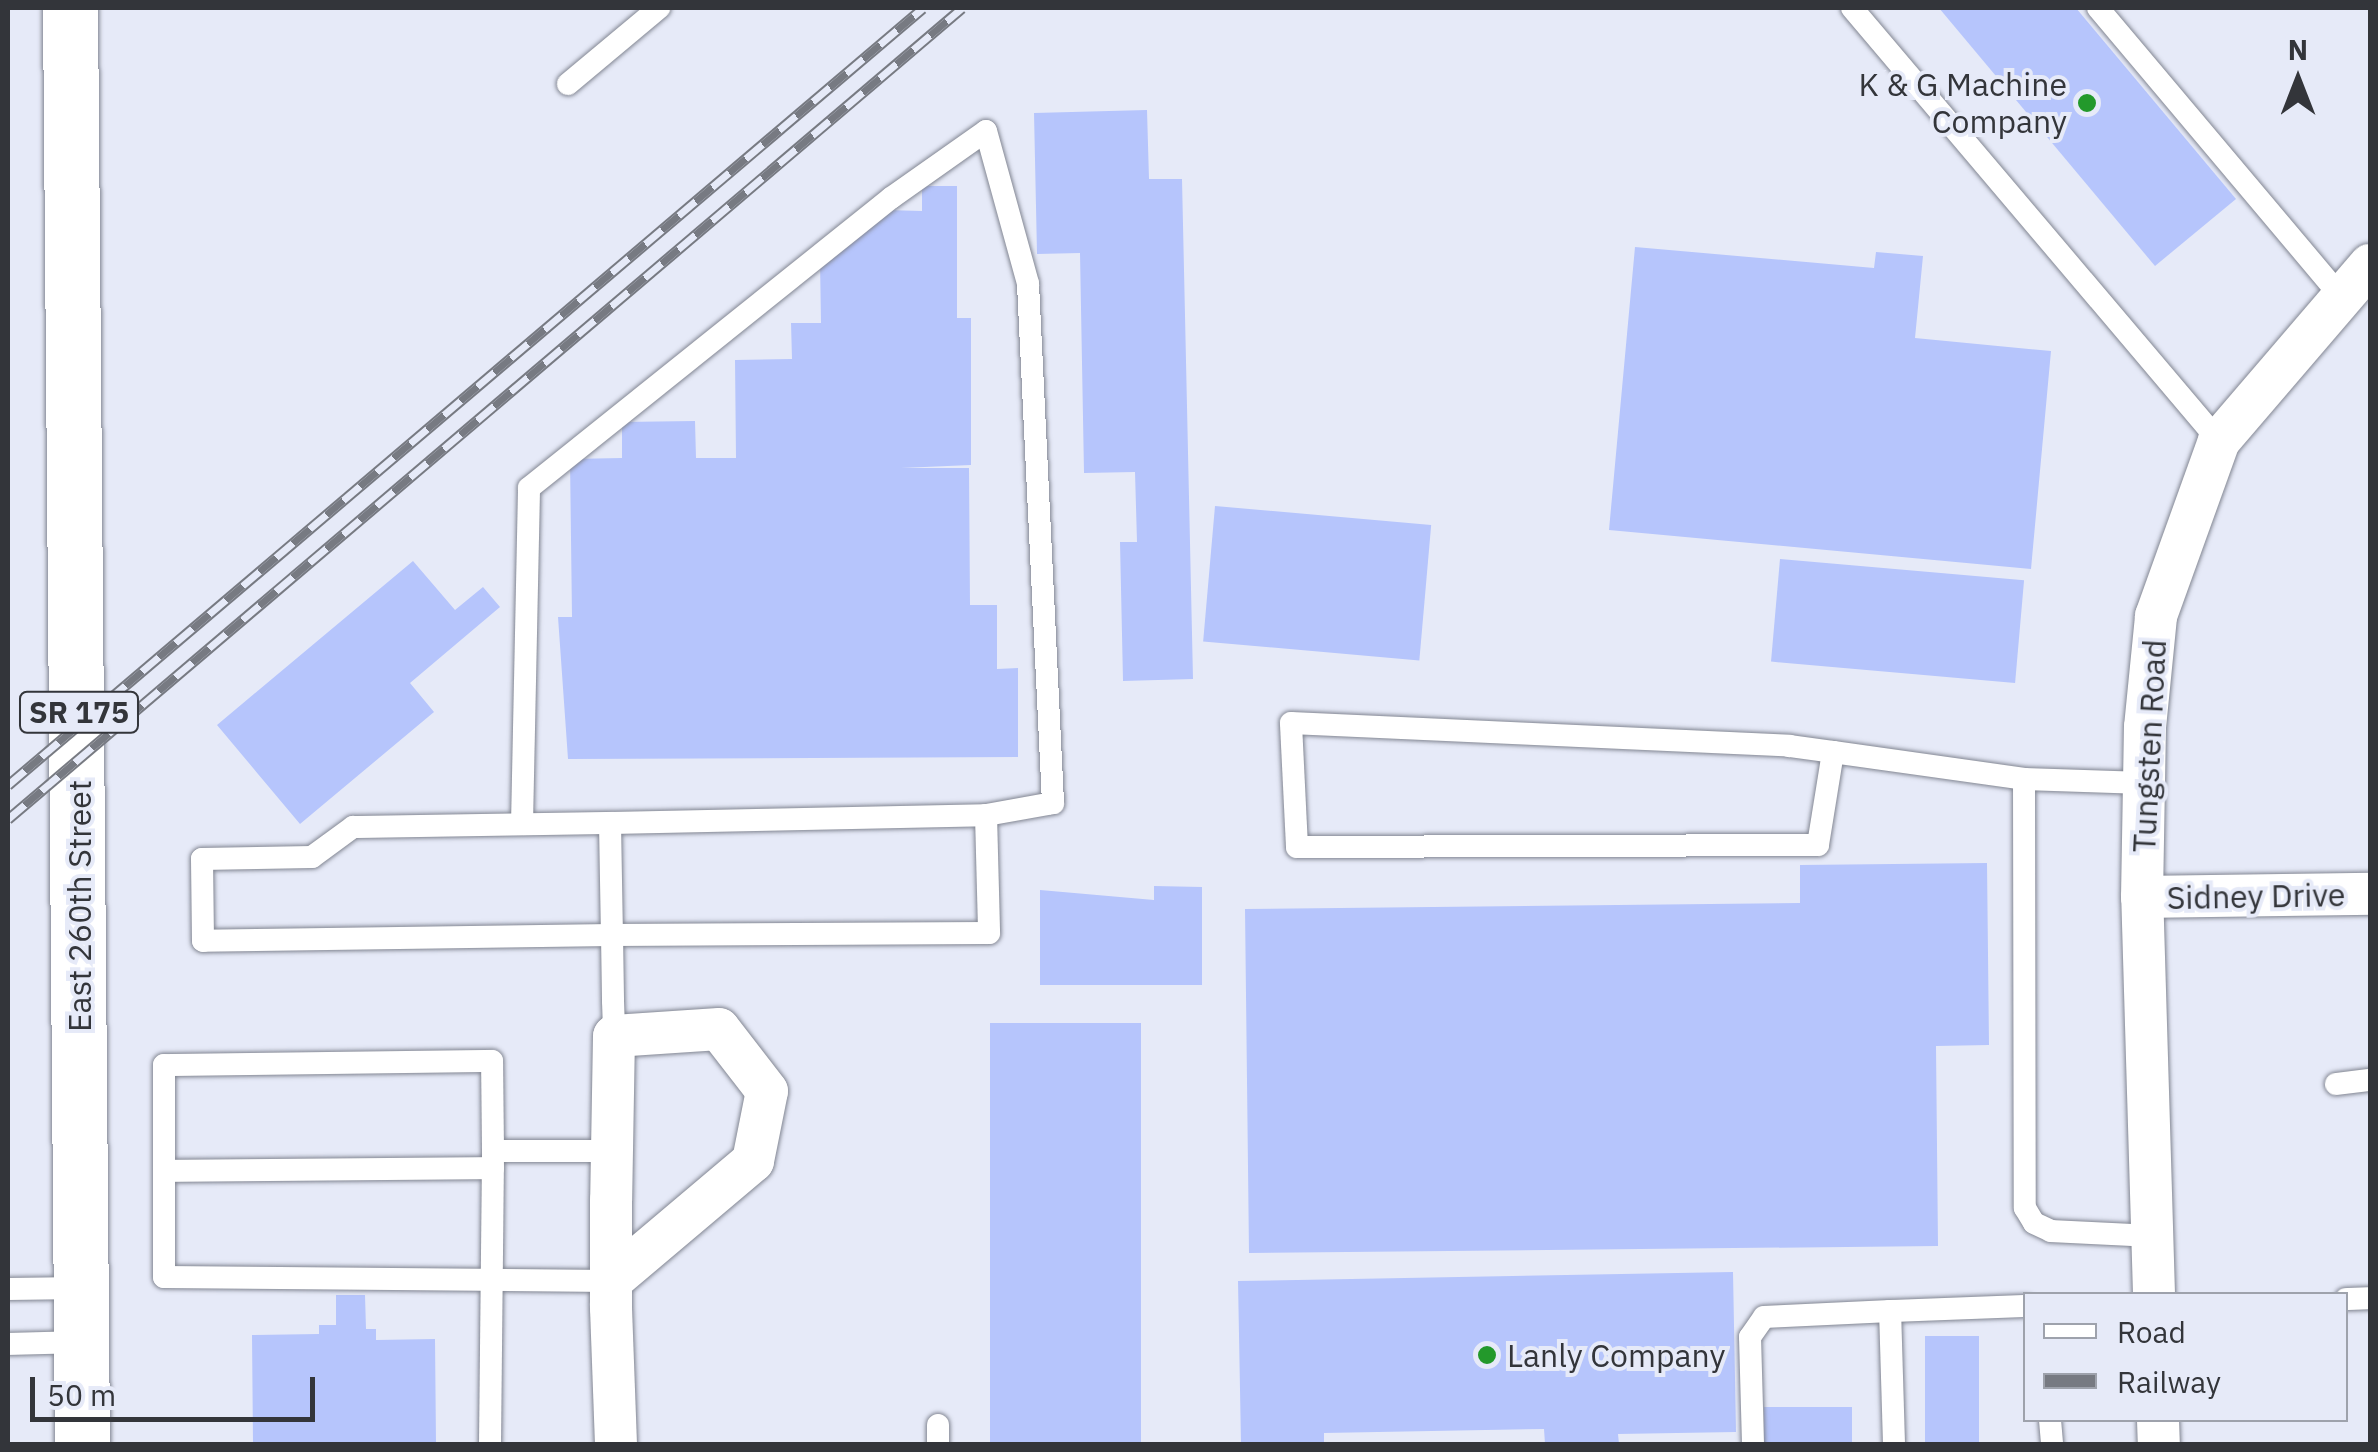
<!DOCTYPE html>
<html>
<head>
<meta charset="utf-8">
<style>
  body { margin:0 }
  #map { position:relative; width:2378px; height:1452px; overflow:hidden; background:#e6eaf8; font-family:"IBM Plex Sans",sans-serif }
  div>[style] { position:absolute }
  .building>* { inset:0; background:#b6c5fc; transform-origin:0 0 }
  .roads { filter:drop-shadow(0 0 2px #828692) drop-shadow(0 0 2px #828692) }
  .lane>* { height:22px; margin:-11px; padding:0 11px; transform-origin:11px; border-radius:11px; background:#fff }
  .street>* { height:42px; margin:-21px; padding:0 21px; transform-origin:21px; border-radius:21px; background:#fff }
  .primary>* { height:55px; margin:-27.5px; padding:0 27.5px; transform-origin:27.5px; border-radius:27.5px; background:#fff }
  .rail>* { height:11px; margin-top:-5.5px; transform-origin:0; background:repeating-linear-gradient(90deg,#e6eaf8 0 22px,#777a82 0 44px); box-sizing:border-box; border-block:2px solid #777a82 }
  .dots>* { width:28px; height:28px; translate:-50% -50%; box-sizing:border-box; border:5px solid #e6eaf8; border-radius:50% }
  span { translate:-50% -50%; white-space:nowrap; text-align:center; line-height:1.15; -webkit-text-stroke:8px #e6eaf8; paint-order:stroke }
  .shield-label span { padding:2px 8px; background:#e6eaf8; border:2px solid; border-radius:8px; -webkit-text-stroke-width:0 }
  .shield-label { font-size:30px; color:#33353a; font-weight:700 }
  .poi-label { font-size:32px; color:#33353a }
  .right { translate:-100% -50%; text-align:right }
  .left { translate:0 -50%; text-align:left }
  .street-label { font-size:32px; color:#33353a }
  .frame { position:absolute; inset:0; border:10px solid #33353a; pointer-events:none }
  .legend { position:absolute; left:2023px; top:1292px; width:325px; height:130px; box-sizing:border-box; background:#e6eaf8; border:2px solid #9ea2ac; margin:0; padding:12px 18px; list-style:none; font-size:30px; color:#33353a }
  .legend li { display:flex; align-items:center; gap:20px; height:50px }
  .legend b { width:50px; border:2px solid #9ea2ac }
  .north { position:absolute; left:2248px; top:30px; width:100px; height:100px; -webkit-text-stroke:8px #e6eaf8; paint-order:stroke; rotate:0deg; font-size:28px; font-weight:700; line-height:40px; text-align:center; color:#33353a }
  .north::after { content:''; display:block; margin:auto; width:35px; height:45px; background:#33353a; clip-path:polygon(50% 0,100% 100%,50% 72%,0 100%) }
  .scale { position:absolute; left:30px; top:1377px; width:285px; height:45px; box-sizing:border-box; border:5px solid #33353a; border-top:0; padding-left:12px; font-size:30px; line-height:35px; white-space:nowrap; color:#33353a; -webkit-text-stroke:8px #e6eaf8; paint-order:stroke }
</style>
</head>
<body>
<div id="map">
  <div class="building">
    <div style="clip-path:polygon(1939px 8px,2076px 8px,2236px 199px,2155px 266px)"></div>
    <div style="clip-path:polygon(1147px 110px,1149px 179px,1182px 179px,1193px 679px,1123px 681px,1120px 542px,1137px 542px,1135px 472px,1084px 473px,1080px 253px,1037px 254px,1034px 113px)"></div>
    <div style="clip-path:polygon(922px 186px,957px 186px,957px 318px,971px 318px,971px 465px,901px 468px,969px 468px,970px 605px,997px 605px,997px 669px,1018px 668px,1018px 757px,568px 759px,558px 617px,572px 617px,570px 459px,622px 458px,622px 422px,695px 421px,696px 458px,736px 458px,735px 360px,792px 359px,791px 323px,821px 323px,820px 261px,885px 210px,922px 211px)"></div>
    <div style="clip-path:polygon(1635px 247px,1874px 268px,1876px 252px,1923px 256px,1915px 338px,2051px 351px,2031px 569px,1609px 530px)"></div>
    <div style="left:1215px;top:506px;width:217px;height:136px;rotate:5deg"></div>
    <div style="left:1780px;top:559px;width:245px;height:103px;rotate:5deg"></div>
    <div style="clip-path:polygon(413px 561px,455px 610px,483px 587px,500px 607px,410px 683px,434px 712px,300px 824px,217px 725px)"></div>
    <div style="clip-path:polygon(1987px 863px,1989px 1045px,1936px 1046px,1938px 1246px,1249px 1253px,1245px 909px,1800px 903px,1800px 865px)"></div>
    <div style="clip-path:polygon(1154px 886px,1202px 887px,1202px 985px,1040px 985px,1040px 890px,1154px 900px)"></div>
    <div style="left:1141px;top:1023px;width:421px;height:151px;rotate:90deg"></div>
    <div style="clip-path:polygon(1733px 1272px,1736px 1432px,1618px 1434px,1619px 1444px,1545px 1444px,1544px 1429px,1324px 1433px,1324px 1444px,1241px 1444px,1238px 1281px)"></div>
    <div style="clip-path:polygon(336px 1295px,365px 1295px,366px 1329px,376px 1329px,376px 1340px,435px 1339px,436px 1444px,253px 1444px,252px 1335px,319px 1334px,319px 1325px,336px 1325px)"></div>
    <div style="left:1925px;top:1336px;width:54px;height:108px"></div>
    <div style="left:1852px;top:1407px;width:37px;height:88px;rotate:90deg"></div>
  </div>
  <div class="roads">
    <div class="lane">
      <div style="left:1852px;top:8px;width:568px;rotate:49.72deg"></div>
      <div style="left:2098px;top:8px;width:375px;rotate:49.9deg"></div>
      <div style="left:568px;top:84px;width:119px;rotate:-39.9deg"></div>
      <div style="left:1833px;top:752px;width:94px;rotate:99.2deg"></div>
      <div style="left:1818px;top:845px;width:521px;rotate:179.78deg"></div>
      <div style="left:1297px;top:847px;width:124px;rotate:-92.8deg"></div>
      <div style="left:1291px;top:723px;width:499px;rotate:2.6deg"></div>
      <div style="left:1789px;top:746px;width:44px;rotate:7.8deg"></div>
      <div style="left:1833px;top:752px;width:193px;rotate:8deg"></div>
      <div style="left:2144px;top:783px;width:120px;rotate:-178.1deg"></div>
      <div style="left:2024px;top:779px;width:429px;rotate:89.9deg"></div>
      <div style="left:2025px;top:1208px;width:17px;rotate:59deg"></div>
      <div style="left:2034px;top:1223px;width:19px;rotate:25deg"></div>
      <div style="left:2051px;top:1231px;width:101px;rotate:2.8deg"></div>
      <div style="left:610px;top:823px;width:376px;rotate:-1.2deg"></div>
      <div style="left:986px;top:815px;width:118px;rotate:88.5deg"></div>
      <div style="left:989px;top:933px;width:377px;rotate:179.7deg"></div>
      <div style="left:612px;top:935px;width:409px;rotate:179.2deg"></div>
      <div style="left:203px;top:941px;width:82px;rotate:-90.7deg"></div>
      <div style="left:202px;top:859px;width:110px;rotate:-1deg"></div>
      <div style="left:312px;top:857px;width:51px;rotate:-36.2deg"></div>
      <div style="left:353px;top:827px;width:257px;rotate:-0.9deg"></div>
      <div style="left:610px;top:823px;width:112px;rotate:89deg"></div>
      <div style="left:612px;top:935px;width:66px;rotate:89.1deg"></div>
      <div style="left:613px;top:1001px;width:35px;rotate:88deg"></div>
      <div style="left:522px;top:824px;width:336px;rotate:-88.8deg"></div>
      <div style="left:529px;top:488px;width:464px;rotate:-38.7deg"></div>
      <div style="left:891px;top:198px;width:116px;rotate:-35.2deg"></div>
      <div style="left:986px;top:131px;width:159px;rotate:74.6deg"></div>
      <div style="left:1028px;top:284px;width:520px;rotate:87.24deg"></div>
      <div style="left:1053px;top:803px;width:68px;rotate:169.8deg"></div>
      <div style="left:2336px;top:1084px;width:34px;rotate:-7deg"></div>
      <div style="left:493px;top:1151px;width:90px;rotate:-90.6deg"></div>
      <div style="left:492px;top:1061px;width:328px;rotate:179.3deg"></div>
      <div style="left:164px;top:1065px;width:212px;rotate:90deg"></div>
      <div style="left:164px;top:1277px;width:447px;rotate:0.5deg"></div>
      <div style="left:164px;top:1171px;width:329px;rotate:-0.5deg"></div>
      <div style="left:8px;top:1289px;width:73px;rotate:-0.8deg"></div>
      <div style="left:2346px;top:1299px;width:24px;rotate:-2deg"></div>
      <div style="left:8px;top:1344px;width:73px;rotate:-1.6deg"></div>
      <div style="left:2050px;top:1420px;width:24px;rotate:85deg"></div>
      <div style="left:938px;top:1425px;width:19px;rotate:90deg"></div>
      <div style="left:490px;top:1444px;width:293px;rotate:-89.4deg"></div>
      <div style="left:493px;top:1151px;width:119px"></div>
      <div style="left:1753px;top:1444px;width:107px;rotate:-91.6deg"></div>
      <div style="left:1750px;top:1337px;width:24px;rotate:-55deg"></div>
      <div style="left:1764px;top:1317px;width:126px;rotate:-2.7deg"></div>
      <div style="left:1894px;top:1444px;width:133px;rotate:-91.7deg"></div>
      <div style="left:1890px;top:1311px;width:136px;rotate:-2.1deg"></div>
    </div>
    <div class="street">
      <div style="left:2142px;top:897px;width:228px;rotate:-0.8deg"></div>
      <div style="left:611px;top:1281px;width:186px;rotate:-40.2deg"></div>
      <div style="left:753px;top:1161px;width:71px;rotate:-78.7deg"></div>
      <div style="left:767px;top:1091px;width:78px;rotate:-127.7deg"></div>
      <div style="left:719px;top:1029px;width:105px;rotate:176.2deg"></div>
      <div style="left:614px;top:1036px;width:164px;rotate:91deg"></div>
      <div style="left:611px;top:1200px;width:108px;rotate:90deg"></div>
      <div style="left:611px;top:1308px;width:136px;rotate:87.9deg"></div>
      <div style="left:2154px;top:1294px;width:397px;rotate:-91.7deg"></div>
      <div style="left:2142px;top:897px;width:170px;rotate:-89deg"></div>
      <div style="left:2145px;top:727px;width:112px;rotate:-84.3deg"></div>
      <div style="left:2156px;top:616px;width:186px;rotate:-70.2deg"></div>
      <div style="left:2219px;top:441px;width:232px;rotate:-49.4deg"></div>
      <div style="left:2158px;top:1420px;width:24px;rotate:88deg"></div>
    </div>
    <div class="primary">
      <div style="left:70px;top:8px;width:1436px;rotate:89.52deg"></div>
    </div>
  </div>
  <div class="rail">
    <div style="left:8px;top:785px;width:1200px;rotate:-40.34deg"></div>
    <div style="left:8px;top:819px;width:1252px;rotate:-40.37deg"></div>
  </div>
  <div class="dots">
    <div style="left:2087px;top:103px;background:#23992b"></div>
    <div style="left:1487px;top:1355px;background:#23992b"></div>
  </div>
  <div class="shield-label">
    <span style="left:79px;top:712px">SR 175</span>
  </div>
  <div class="poi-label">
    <span class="right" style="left:2067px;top:103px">K &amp; G Machine<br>Company</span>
    <span class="left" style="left:1507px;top:1355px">Lanly Company</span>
  </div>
  <div class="street-label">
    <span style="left:2149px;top:746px;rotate:-87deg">Tungsten Road</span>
    <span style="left:2256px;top:896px;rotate:-1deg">Sidney Drive</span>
    <span style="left:79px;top:906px;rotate:-90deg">East 260th Street</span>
  </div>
  <div class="frame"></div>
  <ul class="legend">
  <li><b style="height:12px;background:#fff"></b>Road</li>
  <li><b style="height:12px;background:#777a82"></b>Railway</li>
  </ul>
  <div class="north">N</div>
  <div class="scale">50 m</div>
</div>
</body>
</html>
